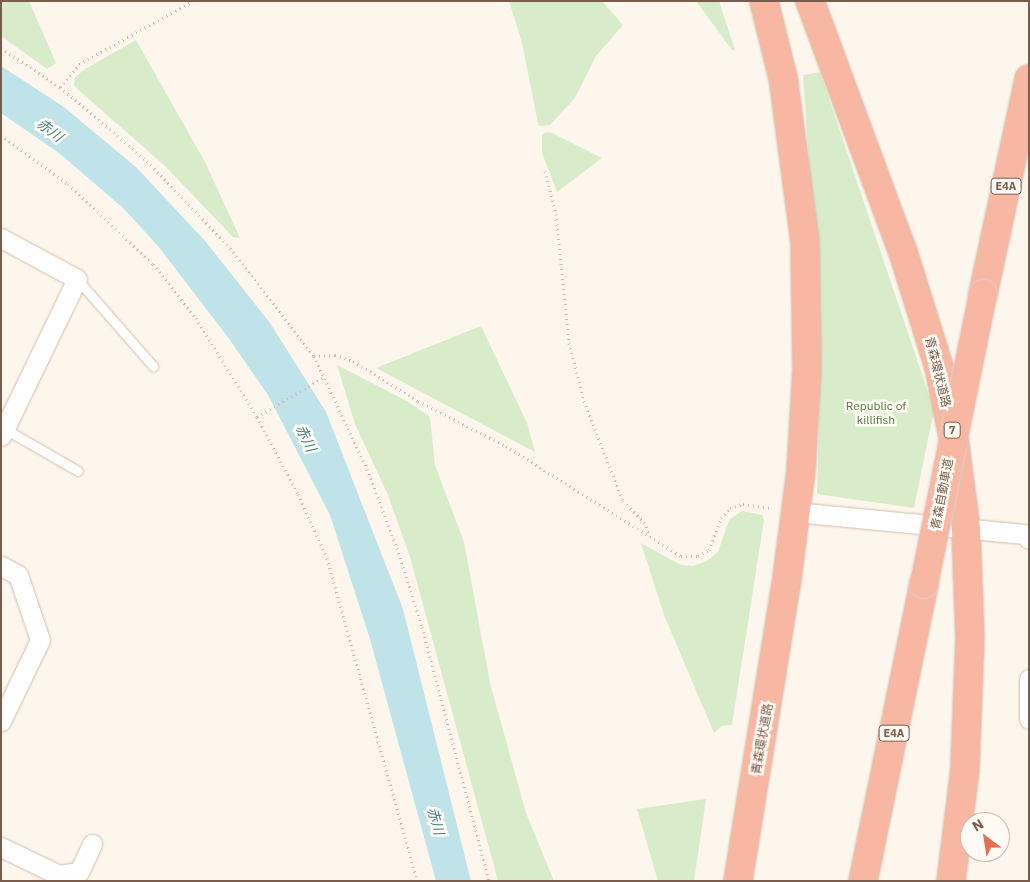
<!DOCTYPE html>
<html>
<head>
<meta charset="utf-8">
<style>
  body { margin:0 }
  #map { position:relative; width:1030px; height:882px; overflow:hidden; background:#fdf6ec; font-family:"IBM Plex Sans","Noto Sans JP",sans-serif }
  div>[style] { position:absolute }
  .green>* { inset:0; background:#d8ecc9 }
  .water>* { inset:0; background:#bfe3e8 }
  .path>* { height:3px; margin-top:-1.5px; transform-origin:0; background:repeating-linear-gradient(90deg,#d9b8a5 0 1px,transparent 0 5px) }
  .roads { filter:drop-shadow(0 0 1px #d1beb0) drop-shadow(0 0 1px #d1beb0) }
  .lane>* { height:9px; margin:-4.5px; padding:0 4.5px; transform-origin:4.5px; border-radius:4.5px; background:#fff }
  .street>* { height:19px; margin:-9.5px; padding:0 9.5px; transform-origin:9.5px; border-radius:9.5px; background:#fff }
  .highway>* { height:28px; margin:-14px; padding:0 14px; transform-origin:14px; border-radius:14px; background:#f7b7a3 }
  .bridges { filter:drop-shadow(0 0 1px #dad1cd) drop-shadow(0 0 1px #dad1cd) }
  .highway-bridge>* { height:28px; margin:-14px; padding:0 14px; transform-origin:14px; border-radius:14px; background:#f7b7a3 }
  span { translate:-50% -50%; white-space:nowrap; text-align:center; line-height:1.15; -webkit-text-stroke:5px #fffaf3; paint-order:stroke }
  .shield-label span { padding:1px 4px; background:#fffaf3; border:1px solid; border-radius:4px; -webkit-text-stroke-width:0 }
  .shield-label { font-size:11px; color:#7a5c4d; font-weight:700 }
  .street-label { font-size:12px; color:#7a5c4d }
  .park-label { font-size:12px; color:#537a41 }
  .water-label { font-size:14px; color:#437c86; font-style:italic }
  .frame { position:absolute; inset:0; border:2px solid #7a5c4d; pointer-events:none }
  .north { position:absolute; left:960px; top:812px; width:50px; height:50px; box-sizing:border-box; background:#fffaf3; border:1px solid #cabbb1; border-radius:50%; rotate:329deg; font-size:14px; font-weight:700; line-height:20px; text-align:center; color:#7a5c4d }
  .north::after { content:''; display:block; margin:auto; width:18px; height:22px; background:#e76f51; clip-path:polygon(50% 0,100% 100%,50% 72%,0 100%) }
</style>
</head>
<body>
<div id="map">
  <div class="green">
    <div style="clip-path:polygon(1px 1px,29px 1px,56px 63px,47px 69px,1px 36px)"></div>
    <div style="clip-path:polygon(509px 1px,602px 1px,623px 25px,596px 56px,575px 98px,550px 125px,539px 126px,538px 123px,522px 43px)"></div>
    <div style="clip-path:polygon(696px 1px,719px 1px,735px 50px,732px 50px)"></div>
    <div style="clip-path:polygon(136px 40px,205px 162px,240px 238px,233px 237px,165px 166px,74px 86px,75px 77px,85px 69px)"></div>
    <div style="clip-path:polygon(820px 72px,934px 410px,914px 508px,817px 494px,821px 338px,803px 75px)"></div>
    <div style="clip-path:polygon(546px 132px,552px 133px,602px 158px,557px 192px,542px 153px,542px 135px)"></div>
    <div style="clip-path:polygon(481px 326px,527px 423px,535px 452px,376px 368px)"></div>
    <div style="clip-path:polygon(337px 365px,407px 401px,430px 417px,435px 465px,464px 542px,490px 683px,526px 813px,554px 881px,498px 881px,410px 557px,388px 495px,355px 424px)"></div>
    <div style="clip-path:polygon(742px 511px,762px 515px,764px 520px,732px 725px,722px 726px,714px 733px,664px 615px,641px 543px,681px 565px,693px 566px,707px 561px,718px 552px,729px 520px)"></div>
    <div style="clip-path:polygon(706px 799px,694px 881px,658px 881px,637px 809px)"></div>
  </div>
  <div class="water">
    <div style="clip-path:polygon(1px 66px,64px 107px,137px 168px,206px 242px,270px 323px,326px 412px,403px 609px,471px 881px,436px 881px,370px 639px,330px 515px,268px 395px,230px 340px,158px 246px,123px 208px,59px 153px,1px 113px)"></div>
  </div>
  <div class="path">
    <div style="left:1px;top:48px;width:71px;rotate:33.5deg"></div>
    <div style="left:60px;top:87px;width:114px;rotate:40.4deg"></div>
    <div style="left:147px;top:161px;width:120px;rotate:46.3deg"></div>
    <div style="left:230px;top:248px;width:137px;rotate:52.1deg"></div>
    <div style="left:314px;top:356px;width:125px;rotate:64.9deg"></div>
    <div style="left:367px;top:469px;width:85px;rotate:69.2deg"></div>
    <div style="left:397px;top:548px;width:83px;rotate:72.4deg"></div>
    <div style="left:422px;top:627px;width:263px;rotate:75.2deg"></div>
    <div style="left:60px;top:87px;width:30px;rotate:-50deg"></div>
    <div style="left:79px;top:64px;width:130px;rotate:-28.9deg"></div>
    <div style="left:1px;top:135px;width:83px;rotate:36.2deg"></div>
    <div style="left:68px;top:184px;width:117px;rotate:43.3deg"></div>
    <div style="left:153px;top:264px;width:69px;rotate:51.5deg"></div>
    <div style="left:196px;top:318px;width:116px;rotate:58.4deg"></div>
    <div style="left:257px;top:417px;width:87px;rotate:62deg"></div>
    <div style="left:298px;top:494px;width:70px;rotate:65.6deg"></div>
    <div style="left:327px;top:558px;width:335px;rotate:74.4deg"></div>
    <div style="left:545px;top:171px;width:44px;rotate:75.7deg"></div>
    <div style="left:556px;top:214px;width:130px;rotate:84.2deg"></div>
    <div style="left:569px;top:343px;width:60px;rotate:75.5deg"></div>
    <div style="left:584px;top:401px;width:107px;rotate:68.7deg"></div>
    <div style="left:623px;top:501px;width:30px;rotate:45deg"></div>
    <div style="left:644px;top:522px;width:15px;rotate:67deg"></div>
    <div style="left:314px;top:356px;width:21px;rotate:-3deg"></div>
    <div style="left:335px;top:355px;width:19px;rotate:18deg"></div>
    <div style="left:353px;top:361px;width:76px;rotate:31.6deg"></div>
    <div style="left:418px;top:401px;width:99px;rotate:27.1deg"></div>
    <div style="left:506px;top:446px;width:207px;rotate:32.2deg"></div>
    <div style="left:681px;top:556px;width:17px"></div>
    <div style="left:698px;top:556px;width:13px;rotate:-29deg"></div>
    <div style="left:709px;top:550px;width:34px;rotate:-69deg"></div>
    <div style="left:721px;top:518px;width:13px;rotate:-48deg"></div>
    <div style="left:730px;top:508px;width:14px;rotate:-17deg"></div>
    <div style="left:743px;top:504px;width:30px;rotate:8deg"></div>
    <div style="left:257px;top:417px;width:78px;rotate:-30.8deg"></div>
  </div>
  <div class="roads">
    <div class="lane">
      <div style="left:77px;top:279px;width:116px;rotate:48.9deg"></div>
      <div style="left:5px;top:429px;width:84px;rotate:29.9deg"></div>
    </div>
    <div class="street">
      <div style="left:1px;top:238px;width:86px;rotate:28.3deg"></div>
      <div style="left:77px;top:279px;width:174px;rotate:115.8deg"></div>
      <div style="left:795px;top:512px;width:230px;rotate:5.5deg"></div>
      <div style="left:1024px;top:534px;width:7px;rotate:45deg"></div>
      <div style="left:1px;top:566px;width:19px;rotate:28deg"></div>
      <div style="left:18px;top:575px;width:69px;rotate:71.3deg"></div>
      <div style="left:40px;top:640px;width:90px;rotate:115.7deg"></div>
      <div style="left:1029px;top:679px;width:40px;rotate:90deg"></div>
      <div style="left:1px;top:847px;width:64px;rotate:25.8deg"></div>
      <div style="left:59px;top:875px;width:20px;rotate:-9deg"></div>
      <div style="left:79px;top:872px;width:31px;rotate:-65deg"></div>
    </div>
    <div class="highway">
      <div style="left:810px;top:1px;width:268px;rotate:69.7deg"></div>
      <div style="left:903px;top:252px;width:121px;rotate:72.6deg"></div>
      <div style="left:939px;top:367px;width:81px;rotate:78.6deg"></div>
      <div style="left:955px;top:446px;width:85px;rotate:82.5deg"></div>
      <div style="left:966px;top:530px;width:107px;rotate:87.9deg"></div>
      <div style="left:970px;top:637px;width:132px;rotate:92.2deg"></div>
      <div style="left:965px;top:769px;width:113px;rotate:97.1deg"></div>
      <div style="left:983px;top:294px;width:220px;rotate:-77.9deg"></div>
      <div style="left:738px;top:881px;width:299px;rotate:-80.8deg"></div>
      <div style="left:786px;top:586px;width:117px;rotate:-82.6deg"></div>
      <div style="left:801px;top:470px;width:102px;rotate:-86.6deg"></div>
      <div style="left:807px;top:368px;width:126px;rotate:-90.9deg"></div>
      <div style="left:805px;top:242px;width:165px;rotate:-97.6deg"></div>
      <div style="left:783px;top:78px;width:79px;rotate:-103.9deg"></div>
      <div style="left:863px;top:881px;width:303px;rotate:-78.4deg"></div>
    </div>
  </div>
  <div class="bridges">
    <div class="highway-bridge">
      <div style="left:924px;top:584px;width:296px;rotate:-78.5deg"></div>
    </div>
  </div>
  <div class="shield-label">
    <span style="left:1006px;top:186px">E4A</span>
    <span style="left:952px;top:430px">7</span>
    <span style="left:894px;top:733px">E4A</span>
  </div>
  <div class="street-label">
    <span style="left:938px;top:372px;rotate:76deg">青森環状道路</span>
    <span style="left:942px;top:494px;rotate:-79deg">青森自動車道</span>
    <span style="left:762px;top:739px;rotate:-80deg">青森環状道路</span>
  </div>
  <div class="park-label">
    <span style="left:876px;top:413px">Republic of<br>killifish</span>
  </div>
  <div class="water-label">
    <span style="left:50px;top:130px;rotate:37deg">赤川</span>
    <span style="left:306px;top:438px;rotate:64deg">赤川</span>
    <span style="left:436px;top:821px;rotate:75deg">赤川</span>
  </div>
  <div class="frame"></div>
  <div class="north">N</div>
</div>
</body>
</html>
